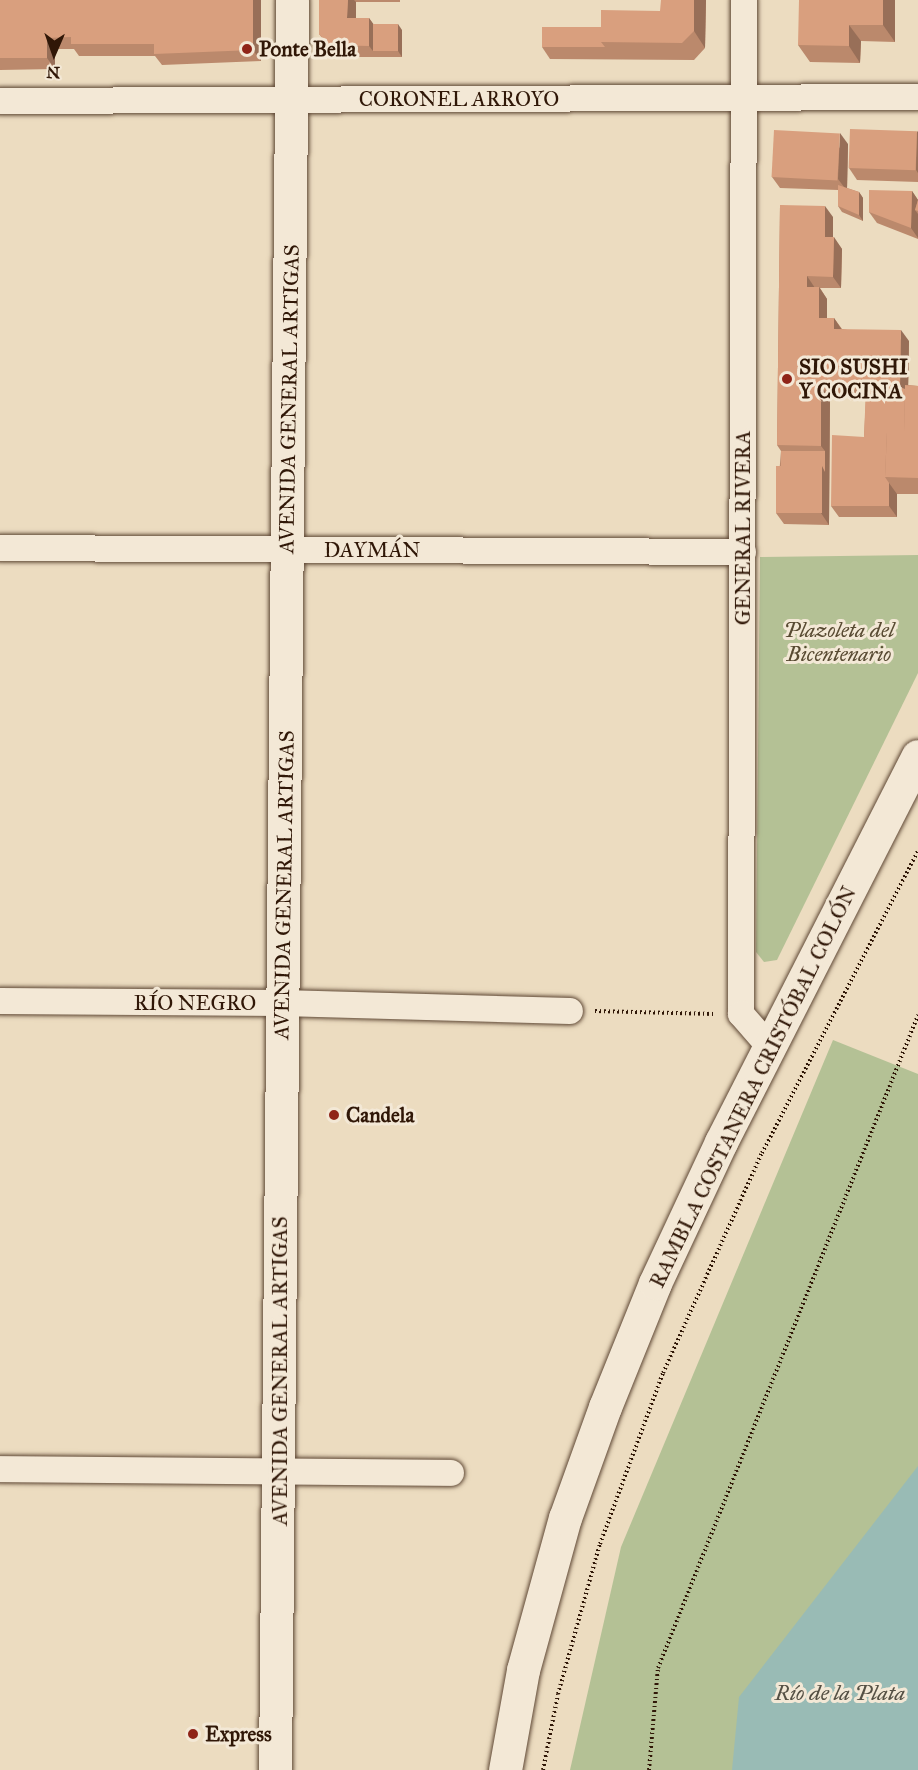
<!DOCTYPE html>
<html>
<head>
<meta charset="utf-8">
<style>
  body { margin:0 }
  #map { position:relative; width:918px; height:1770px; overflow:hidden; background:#ecdcc0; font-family:"IM FELL Great Primer",serif }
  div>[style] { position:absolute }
  .green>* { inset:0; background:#b4c195 }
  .water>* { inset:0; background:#99bbb5 }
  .path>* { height:4px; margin-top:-2px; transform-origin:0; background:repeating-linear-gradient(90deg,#301707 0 1.5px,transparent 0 4.5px) }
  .roads { filter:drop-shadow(0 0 2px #5f4835) drop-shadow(0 0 2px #5f4835) }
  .street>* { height:26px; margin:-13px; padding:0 13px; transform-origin:13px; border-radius:13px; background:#f3e8d6 }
  .secondary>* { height:33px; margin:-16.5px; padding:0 16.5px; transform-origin:16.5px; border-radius:16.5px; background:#f3e8d6 }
  .wall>* { inset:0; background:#bb896c }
  .shaded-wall>* { inset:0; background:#986f58 }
  .building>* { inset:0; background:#d99f7e; transform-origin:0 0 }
  .dots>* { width:16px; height:16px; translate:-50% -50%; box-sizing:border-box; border:3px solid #f3e8d6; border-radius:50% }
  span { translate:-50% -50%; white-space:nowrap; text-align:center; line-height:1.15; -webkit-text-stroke:6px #f3e8d6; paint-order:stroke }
  .poi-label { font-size:21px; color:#301707; font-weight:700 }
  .left { translate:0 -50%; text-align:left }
  .street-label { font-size:21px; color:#301707 }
  .park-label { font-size:21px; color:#584a32; font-style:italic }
  .water-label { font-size:22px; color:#555044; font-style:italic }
  .north { position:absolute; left:24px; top:24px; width:60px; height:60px; -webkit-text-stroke:4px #f3e8d6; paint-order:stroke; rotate:182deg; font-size:16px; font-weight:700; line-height:24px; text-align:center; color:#301707 }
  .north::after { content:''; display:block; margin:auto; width:21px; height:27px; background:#301707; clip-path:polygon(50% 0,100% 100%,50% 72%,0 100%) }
</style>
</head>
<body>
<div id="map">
  <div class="green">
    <div style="clip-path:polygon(918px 555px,918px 673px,777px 960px,764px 962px,756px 952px,760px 557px)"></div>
    <div style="clip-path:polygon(833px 1040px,918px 1074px,918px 1770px,570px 1770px,621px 1547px)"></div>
  </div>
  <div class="water">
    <div style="clip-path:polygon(918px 1466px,918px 1770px,732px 1770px,739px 1697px)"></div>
  </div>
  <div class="path">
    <div style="left:595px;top:1011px;width:119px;rotate:1.4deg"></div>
    <div style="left:543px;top:1770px;width:77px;rotate:-78.8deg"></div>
    <div style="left:558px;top:1694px;width:156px;rotate:-74.4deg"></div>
    <div style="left:600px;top:1544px;width:182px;rotate:-69.8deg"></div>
    <div style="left:663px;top:1373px;width:241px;rotate:-65.8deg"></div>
    <div style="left:762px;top:1153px;width:340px;rotate:-62.7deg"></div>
    <div style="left:649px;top:1770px;width:102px;rotate:-85deg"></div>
    <div style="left:658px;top:1668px;width:703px;rotate:-68.29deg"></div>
  </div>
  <div class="roads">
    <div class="street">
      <div style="left:744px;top:0;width:1014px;rotate:90.17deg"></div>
      <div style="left:741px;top:1014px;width:43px;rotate:48.8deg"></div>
      <div style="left:0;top:101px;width:918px;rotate:-0.25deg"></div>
      <div style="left:0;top:548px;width:743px;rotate:0.31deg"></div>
      <div style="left:0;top:1001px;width:282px;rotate:0.4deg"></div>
      <div style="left:282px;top:1003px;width:288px;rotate:1.6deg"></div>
      <div style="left:0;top:1469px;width:451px;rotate:0.5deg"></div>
    </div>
    <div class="secondary">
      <div style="left:275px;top:1770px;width:1770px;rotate:-89.45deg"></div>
      <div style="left:505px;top:1770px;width:102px;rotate:-79.8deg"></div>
      <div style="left:523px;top:1670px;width:158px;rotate:-74.6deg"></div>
      <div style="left:565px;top:1518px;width:118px;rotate:-70.2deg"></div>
      <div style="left:605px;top:1407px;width:134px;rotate:-68deg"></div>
      <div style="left:655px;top:1283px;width:156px;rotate:-64.9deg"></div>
      <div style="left:721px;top:1142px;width:433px;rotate:-63deg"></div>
    </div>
  </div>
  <div class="wall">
    <div style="clip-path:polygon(0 0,261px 0,261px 61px,162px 65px,155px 56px,79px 56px,74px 49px,55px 49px,55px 69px,0 70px)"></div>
    <div style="clip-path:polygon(319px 0,400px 0,400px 2px,356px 2px,356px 18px,369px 18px,373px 24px,402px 30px,402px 57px,337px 57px,319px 34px)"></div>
    <div style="clip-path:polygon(706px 0,705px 48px,694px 60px,550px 59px,542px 47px,601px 27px,660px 11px)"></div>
    <div style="clip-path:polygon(895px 0,895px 42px,861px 41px,860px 63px,810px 62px,798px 45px)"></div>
    <div style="clip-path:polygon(918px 132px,918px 182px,857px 180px,849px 168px)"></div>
    <div style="clip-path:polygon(848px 144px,847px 188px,859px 192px,863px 198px,863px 221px,842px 212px,838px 206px,838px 190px,780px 188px,772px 177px)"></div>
    <div style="clip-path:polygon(912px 191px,918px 200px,918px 239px,877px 223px,869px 212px)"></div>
    <div style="clip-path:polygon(780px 205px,833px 217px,833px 237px,842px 249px,841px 288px,820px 288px,827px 299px,827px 318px,834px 318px,842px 329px,909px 341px,908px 385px,918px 386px,918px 494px,897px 494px,897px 517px,839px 517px,831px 506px,864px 437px,866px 398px,830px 398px,829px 525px,784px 524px,776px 513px,781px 451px,777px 445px)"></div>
  </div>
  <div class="shaded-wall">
    <div style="clip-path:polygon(253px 0,261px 0,261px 61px,253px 50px)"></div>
    <div style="clip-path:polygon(348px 0,354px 0,356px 2px,356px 30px,347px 18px)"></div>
    <div style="clip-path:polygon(694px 0,706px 0,705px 48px,694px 31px)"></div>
    <div style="clip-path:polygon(883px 0,895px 0,895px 42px,883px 25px)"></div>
    <div style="clip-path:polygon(369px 18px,377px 29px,373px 51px,369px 46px)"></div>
    <div style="clip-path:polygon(398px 24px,402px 30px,402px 57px,398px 51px)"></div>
    <div style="clip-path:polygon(849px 25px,861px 41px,860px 63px,849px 46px)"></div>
    <div style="clip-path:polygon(47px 38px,55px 49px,55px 69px,47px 58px)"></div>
    <div style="clip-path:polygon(917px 131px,918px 132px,918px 173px,916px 170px)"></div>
    <div style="clip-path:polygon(840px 133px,848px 144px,847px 191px,838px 179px)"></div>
    <div style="clip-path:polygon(912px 191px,918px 200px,915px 210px,918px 214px,918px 238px,911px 228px)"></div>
    <div style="clip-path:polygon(859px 192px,863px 198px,863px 221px,859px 215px)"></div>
    <div style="clip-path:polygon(825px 206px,833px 217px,833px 248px,825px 237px)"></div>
    <div style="clip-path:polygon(834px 237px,842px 249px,841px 288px,833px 277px)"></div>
    <div style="clip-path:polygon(807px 276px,815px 288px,807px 287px)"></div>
    <div style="clip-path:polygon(819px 287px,827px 299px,827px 330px,819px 318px)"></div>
    <div style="clip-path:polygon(834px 318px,842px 330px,834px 329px)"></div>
    <div style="clip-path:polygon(901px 330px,909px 341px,908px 399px,900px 387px)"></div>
    <div style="clip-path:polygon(821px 386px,830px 398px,829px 525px,821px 513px,822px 466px,825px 451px,821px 446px)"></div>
    <div style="clip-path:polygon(889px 483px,897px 494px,897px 517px,889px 506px)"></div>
  </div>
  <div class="building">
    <div style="clip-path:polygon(0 0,253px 0,253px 50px,154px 54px,154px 44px,71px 44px,71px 37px,47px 38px,47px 58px,0 58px)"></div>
    <div style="clip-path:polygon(319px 0,348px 0,347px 18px,369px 18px,369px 46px,329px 45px,319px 34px)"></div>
    <div style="clip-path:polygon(661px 0,694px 0,694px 31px,682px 43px,601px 42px,601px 10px,660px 11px)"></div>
    <div style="clip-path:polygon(799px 0,883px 0,883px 25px,849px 25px,849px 46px,798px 45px)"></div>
    <div style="left:373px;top:24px;width:25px;height:27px"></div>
    <div style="clip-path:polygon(542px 27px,601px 27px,601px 42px,605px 47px,542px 47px)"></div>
    <div style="left:850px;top:129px;width:67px;height:39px;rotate:2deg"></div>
    <div style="left:774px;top:130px;width:66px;height:47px;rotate:3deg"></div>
    <div style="clip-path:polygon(838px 185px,859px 192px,859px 215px,838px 206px)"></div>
    <div style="clip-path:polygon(869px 190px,912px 191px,911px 228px,869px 212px)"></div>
    <div style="clip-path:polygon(918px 200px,918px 211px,915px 210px)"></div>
    <div style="clip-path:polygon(780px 205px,825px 206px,825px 237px,834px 237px,833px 277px,807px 276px,807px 287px,819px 287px,819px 318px,834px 318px,834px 329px,901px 330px,900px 387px,905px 389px,904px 432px,887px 432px,885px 477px,889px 483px,889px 506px,831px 506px,832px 435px,864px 437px,866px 387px,821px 386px,821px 446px,777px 445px)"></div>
    <div style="clip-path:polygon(905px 385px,918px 386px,918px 478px,885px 477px,887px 432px,904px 432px)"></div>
    <div style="clip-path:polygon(781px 451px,825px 451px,825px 472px,822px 466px,781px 466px)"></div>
    <div style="left:776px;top:466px;width:46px;height:47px"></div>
  </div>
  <div class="dots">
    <div style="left:247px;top:49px;background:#8f2418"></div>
    <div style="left:787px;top:379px;background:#8f2418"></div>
    <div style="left:334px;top:1115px;background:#8f2418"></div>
    <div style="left:193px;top:1734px;background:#8f2418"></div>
  </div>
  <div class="poi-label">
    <span class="left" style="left:259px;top:49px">Ponte Bella</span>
    <span class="left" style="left:799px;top:379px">SIO SUSHI<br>Y COCINA</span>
    <span class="left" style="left:346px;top:1115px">Candela</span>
    <span class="left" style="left:205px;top:1734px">Express</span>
  </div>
  <div class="street-label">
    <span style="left:459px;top:99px">CORONEL ARROYO</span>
    <span style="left:289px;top:399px;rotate:-89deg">AVENIDA GENERAL ARTIGAS</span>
    <span style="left:743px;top:528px;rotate:-90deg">GENERAL RIVERA</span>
    <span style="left:372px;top:550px">DAYMÁN</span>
    <span style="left:284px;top:885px;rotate:-89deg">AVENIDA GENERAL ARTIGAS</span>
    <span style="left:195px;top:1003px">RÍO NEGRO</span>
    <span style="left:753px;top:1087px;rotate:-64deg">RAMBLA COSTANERA CRISTÓBAL COLÓN</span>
    <span style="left:280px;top:1371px;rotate:-90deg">AVENIDA GENERAL ARTIGAS</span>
  </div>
  <div class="park-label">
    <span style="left:839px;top:642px">Plazoleta del<br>Bicentenario</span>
  </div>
  <div class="water-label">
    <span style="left:840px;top:1693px">Río de la Plata</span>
  </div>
  <div class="north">N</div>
</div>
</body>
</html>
